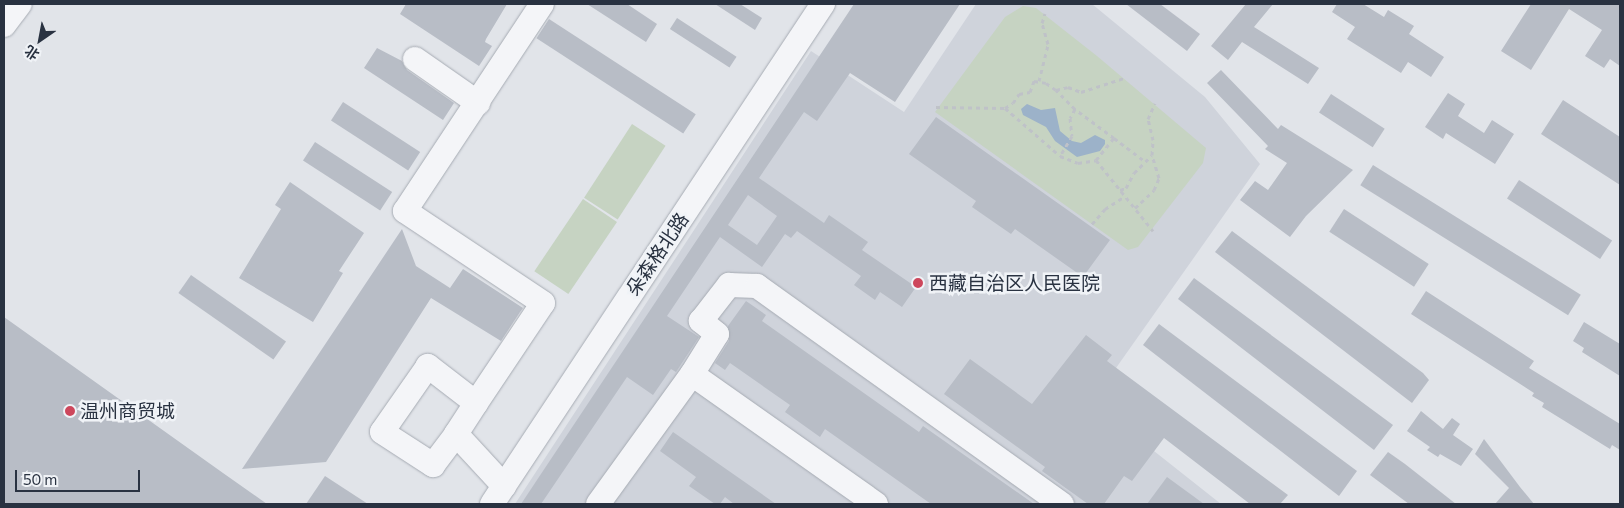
<!DOCTYPE html>
<html>
<head>
<meta charset="utf-8">
<style>
  body { margin:0 }
  #map { position:relative; width:1624px; height:508px; overflow:hidden; background:#e1e4e9; font-family:Commissioner,"Noto Sans SC",sans-serif }
  div>[style] { position:absolute }
  .built>* { inset:0; background:#cfd3db }
  .green>* { inset:0; background:#c6d3c2; transform-origin:0 0 }
  .water>* { inset:0; background:#9cb2c9 }
  .building>* { inset:0; background:#b8bdc6; transform-origin:0 0 }
  .path>* { height:3px; margin-top:-1.5px; transform-origin:0; background:repeating-linear-gradient(90deg,#bfc2c8 0 4px,transparent 0 8px) }
  .roads { filter:drop-shadow(0 0 1px #a6abb3) drop-shadow(0 0 1px #a6abb3) }
  .minor>* { height:24px; margin:-12px; padding:0 12px; transform-origin:12px; border-radius:12px; background:#f4f5f8 }
  .dots>* { width:14px; height:14px; translate:-50% -50%; box-sizing:border-box; border:2px solid #f0f3f7; border-radius:50% }
  span { translate:-50% -50%; white-space:nowrap; text-align:center; line-height:1.15; -webkit-text-stroke:5px #f0f3f7; paint-order:stroke }
  .street-label { font-size:19px; color:#293241 }
  .poi-label { font-size:19px; color:#293241 }
  .left { translate:0 -50%; text-align:left }
  .frame { position:absolute; inset:0; border:5px solid #293241; pointer-events:none }
  .north { position:absolute; left:15px; top:15px; width:50px; height:50px; -webkit-text-stroke:4px #f0f3f7; paint-order:stroke; rotate:213deg; font-size:14px; font-weight:700; line-height:20px; text-align:center; color:#293241 }
  .north::after { content:''; display:block; margin:auto; width:18px; height:22px; background:#293241; clip-path:polygon(50% 0,100% 100%,50% 72%,0 100%) }
  .scale { position:absolute; left:15px; top:470px; width:125px; height:22px; box-sizing:border-box; border:2px solid #293241; border-top:0; padding-left:6px; font-size:15px; line-height:18px; white-space:nowrap; color:#293241; -webkit-text-stroke:4px #f0f3f7; paint-order:stroke }
</style>
</head>
<body>
<div id="map">
  <div class="built">
    <div style="clip-path:polygon(976px 4px,1092px 4px,1205px 97px,1260px 164px,1092px 402px,1221px 504px,515px 504px,811px 51px,904px 112px)"></div>
  </div>
  <div class="green">
    <div style="clip-path:polygon(1023px 6px,1036px 8px,1097px 56px,1206px 148px,1203px 163px,1138px 247px,1128px 250px,935px 112px,1005px 17px)"></div>
    <div style="left:632px;top:124px;width:40px;height:88px;rotate:33deg"></div>
    <div style="left:583px;top:199px;width:41px;height:87px;rotate:34deg"></div>
  </div>
  <div class="water">
    <div style="clip-path:polygon(1027px 104px,1041px 110px,1055px 108px,1060px 131px,1072px 141px,1081px 143px,1095px 135px,1105px 140px,1105px 144px,1100px 151px,1077px 157px,1055px 141px,1046px 127px,1023px 115px,1021px 109px)"></div>
  </div>
  <div class="building">
    <div style="clip-path:polygon(406px 4px,507px 4px,486px 39px,485px 42px,492px 46px,479px 66px,400px 14px)"></div>
    <div style="clip-path:polygon(587px 4px,627px 4px,657px 24px,646px 42px)"></div>
    <div style="clip-path:polygon(715px 4px,740px 4px,762px 18px,755px 30px)"></div>
    <div style="clip-path:polygon(evenodd,854px 4px,960px 4px,895px 102px,850px 73px,817px 121px,804px 112px,759px 178px,824px 223px,829px 215px,868px 242px,862px 250px,916px 287px,902px 307px,880px 292px,875px 300px,854px 285px,861px 276px,797px 231px,791px 238px,785px 234px,762px 267px,720px 237px,667px 316px,699px 337px,676px 372px,671px 369px,653px 395px,627px 377px,541px 504px,521px 504px,854px 4px,748px 195px,777px 216px,757px 245px,728px 225px,748px 195px)"></div>
    <div style="clip-path:polygon(1126px 4px,1160px 4px,1200px 34px,1187px 51px)"></div>
    <div style="clip-path:polygon(1246px 4px,1273px 4px,1254px 27px,1319px 68px,1308px 84px,1242px 42px,1228px 60px,1211px 46px)"></div>
    <div style="clip-path:polygon(1337px 4px,1363px 4px,1384px 17px,1388px 10px,1414px 26px,1409px 34px,1444px 57px,1431px 77px,1408px 62px,1401px 73px,1347px 39px,1355px 27px,1332px 12px)"></div>
    <div style="clip-path:polygon(1531px 4px,1620px 4px,1620px 66px,1610px 59px,1604px 68px,1585px 56px,1602px 30px,1569px 9px,1531px 70px,1501px 51px)"></div>
    <div style="left:677px;top:18px;width:71px;height:13px;rotate:33deg"></div>
    <div style="left:549px;top:19px;width:175px;height:23px;rotate:33deg"></div>
    <div style="clip-path:polygon(377px 48px,402px 61px,407px 70px,454px 103px,443px 120px,364px 68px)"></div>
    <div style="clip-path:polygon(1221px 70px,1278px 129px,1281px 125px,1353px 170px,1306px 216px,1290px 237px,1240px 200px,1255px 181px,1268px 190px,1287px 163px,1265px 149px,1268px 146px,1207px 83px)"></div>
    <div style="clip-path:polygon(1448px 93px,1465px 104px,1458px 116px,1484px 133px,1492px 120px,1514px 134px,1495px 164px,1446px 133px,1443px 139px,1425px 127px)"></div>
    <div style="left:1331px;top:94px;width:64px;height:22px;rotate:33deg"></div>
    <div style="clip-path:polygon(1563px 100px,1620px 137px,1620px 185px,1541px 134px)"></div>
    <div style="left:343px;top:102px;width:92px;height:22px;rotate:33deg"></div>
    <div style="clip-path:polygon(936px 117px,1110px 240px,1083px 277px,1015px 229px,1011px 234px,972px 207px,976px 201px,909px 154px)"></div>
    <div style="left:315px;top:142px;width:92px;height:22px;rotate:33deg"></div>
    <div style="left:1373px;top:165px;width:245px;height:24px;rotate:32deg"></div>
    <div style="left:1519px;top:180px;width:111px;height:22px;rotate:33deg"></div>
    <div style="clip-path:polygon(290px 182px,364px 233px,339px 271px,343px 273px,313px 322px,239px 278px,281px 209px,275px 205px)"></div>
    <div style="left:1344px;top:209px;width:101px;height:27px;rotate:33deg"></div>
    <div style="clip-path:polygon(402px 229px,416px 266px,450px 288px,463px 269px,523px 308px,520px 312px,501px 341px,431px 298px,326px 462px,242px 469px)"></div>
    <div style="clip-path:polygon(1232px 231px,1423px 373px,1429px 380px,1412px 403px,1215px 252px)"></div>
    <div style="left:191px;top:275px;width:116px;height:22px;rotate:35deg"></div>
    <div style="clip-path:polygon(1194px 278px,1393px 425px,1374px 450px,1178px 299px)"></div>
    <div style="clip-path:polygon(1426px 291px,1534px 361px,1529px 368px,1620px 424px,1620px 450px,1612px 445px,1610px 449px,1542px 407px,1544px 403px,1532px 396px,1534px 393px,1411px 314px)"></div>
    <div style="clip-path:polygon(746px 301px,766px 315px,762px 321px,919px 432px,923px 426px,1034px 504px,931px 504px,825px 429px,820px 437px,785px 412px,790px 405px,730px 363px,725px 370px,715px 363px,729px 341px,728px 326px)"></div>
    <div style="clip-path:polygon(4px 317px,223px 473px,267px 504px,4px 504px)"></div>
    <div style="clip-path:polygon(1584px 322px,1620px 344px,1620px 376px,1582px 352px,1584px 348px,1573px 341px)"></div>
    <div style="clip-path:polygon(1159px 324px,1357px 471px,1339px 496px,1143px 345px)"></div>
    <div style="clip-path:polygon(1086px 335px,1112px 355px,1107px 361px,1288px 495px,1280px 504px,1250px 504px,1164px 438px,1132px 481px,1124px 476px,1104px 504px,1088px 504px,1042px 471px,1045px 467px,944px 394px,970px 359px,1032px 404px)"></div>
    <div style="clip-path:polygon(1421px 411px,1443px 429px,1452px 418px,1460px 424px,1453px 435px,1473px 449px,1461px 466px,1440px 454px,1438px 457px,1427px 450px,1430px 447px,1407px 431px)"></div>
    <div style="clip-path:polygon(673px 432px,776px 504px,734px 504px,725px 497px,720px 504px,715px 504px,689px 486px,696px 477px,660px 451px)"></div>
    <div style="clip-path:polygon(1484px 439px,1520px 487px,1534px 504px,1495px 504px,1509px 488px,1475px 454px)"></div>
    <div style="clip-path:polygon(1388px 452px,1405px 464px,1456px 504px,1409px 504px,1370px 475px)"></div>
    <div style="clip-path:polygon(325px 476px,368px 504px,306px 504px)"></div>
    <div style="clip-path:polygon(1167px 477px,1204px 504px,1147px 504px)"></div>
  </div>
  <div class="path">
    <div style="left:1039px;top:81px;width:38px;rotate:-76deg"></div>
    <div style="left:1048px;top:44px;width:22px;rotate:-106deg"></div>
    <div style="left:1042px;top:23px;width:10px;rotate:-73deg"></div>
    <div style="left:936px;top:107px;width:69px;rotate:0.8deg"></div>
    <div style="left:1005px;top:108px;width:73px;rotate:41.1deg"></div>
    <div style="left:1005px;top:108px;width:9px;rotate:-32deg"></div>
    <div style="left:1013px;top:103px;width:11px;rotate:-56deg"></div>
    <div style="left:1019px;top:94px;width:11px;rotate:-10deg"></div>
    <div style="left:1030px;top:92px;width:12px;rotate:-70deg"></div>
    <div style="left:1034px;top:81px;width:12px;rotate:9deg"></div>
    <div style="left:1046px;top:83px;width:12px;rotate:35deg"></div>
    <div style="left:1075px;top:109px;width:27px;rotate:-135deg"></div>
    <div style="left:1056px;top:90px;width:12px;rotate:-14deg"></div>
    <div style="left:1068px;top:87px;width:14px;rotate:21deg"></div>
    <div style="left:1081px;top:92px;width:45px;rotate:-18deg"></div>
    <div style="left:1114px;top:138px;width:38px;rotate:37deg"></div>
    <div style="left:1096px;top:160px;width:28px;rotate:-51deg"></div>
    <div style="left:1114px;top:138px;width:49px;rotate:-143.4deg"></div>
    <div style="left:1075px;top:109px;width:10px;rotate:119deg"></div>
    <div style="left:1070px;top:118px;width:18px;rotate:84deg"></div>
    <div style="left:1072px;top:136px;width:23px;rotate:121deg"></div>
    <div style="left:1060px;top:156px;width:19px;rotate:21deg"></div>
    <div style="left:1078px;top:163px;width:18px;rotate:-9deg"></div>
    <div style="left:1096px;top:160px;width:91px;rotate:51.2deg"></div>
    <div style="left:1120px;top:190px;width:6px;rotate:-18deg"></div>
    <div style="left:1126px;top:188px;width:17px;rotate:-62deg"></div>
    <div style="left:1134px;top:173px;width:25px;rotate:-45deg"></div>
    <div style="left:1135px;top:208px;width:26px;rotate:-43deg"></div>
    <div style="left:1154px;top:190px;width:13px;rotate:-67deg"></div>
    <div style="left:1159px;top:178px;width:24px;rotate:-107deg"></div>
    <div style="left:1152px;top:155px;width:15px;rotate:-86deg"></div>
    <div style="left:1153px;top:140px;width:22px;rotate:-103deg"></div>
    <div style="left:1148px;top:119px;width:17px;rotate:-66deg"></div>
    <div style="left:1092px;top:224px;width:20px;rotate:-49deg"></div>
    <div style="left:1105px;top:209px;width:24px;rotate:-33deg"></div>
  </div>
  <div class="roads">
    <div class="minor">
      <div style="left:4px;top:25px;width:26px;rotate:-53deg"></div>
      <div style="left:415px;top:59px;width:77px;rotate:34.9deg"></div>
      <div style="left:476px;top:403px;width:61px;rotate:-142.4deg"></div>
      <div style="left:428px;top:366px;width:80px;rotate:124.9deg"></div>
      <div style="left:382px;top:432px;width:61px;rotate:32.9deg"></div>
      <div style="left:433px;top:465px;width:39px;rotate:-53deg"></div>
      <div style="left:456px;top:434px;width:37px;rotate:-57deg"></div>
      <div style="left:476px;top:403px;width:120px;rotate:-56.2deg"></div>
      <div style="left:543px;top:303px;width:166px;rotate:-146.3deg"></div>
      <div style="left:405px;top:211px;width:248px;rotate:-56.5deg"></div>
      <div style="left:456px;top:434px;width:71px;rotate:47.3deg"></div>
      <div style="left:492px;top:504px;width:600px;rotate:-56.5deg"></div>
      <div style="left:598px;top:504px;width:160px;rotate:-54.1deg"></div>
      <div style="left:876px;top:504px;width:225px;rotate:-144.8deg"></div>
      <div style="left:692px;top:374px;width:47px;rotate:-58deg"></div>
      <div style="left:717px;top:334px;width:21px;rotate:-141deg"></div>
      <div style="left:701px;top:321px;width:46px;rotate:-52.1deg"></div>
      <div style="left:729px;top:285px;width:28px;rotate:2deg"></div>
      <div style="left:757px;top:286px;width:375px;rotate:35.6deg"></div>
    </div>
  </div>
  <div class="dots">
    <div style="left:918px;top:283px;background:#cd475c"></div>
    <div style="left:70px;top:411px;background:#cd475c"></div>
  </div>
  <div class="street-label">
    <span style="left:657px;top:254px;rotate:-56deg">朵森格北路</span>
  </div>
  <div class="poi-label">
    <span class="left" style="left:929px;top:283px">西藏自治区人民医院</span>
    <span class="left" style="left:80px;top:411px">温州商贸城</span>
  </div>
  <div class="frame"></div>
  <div class="north">北</div>
  <div class="scale">50 m</div>
</div>
</body>
</html>
